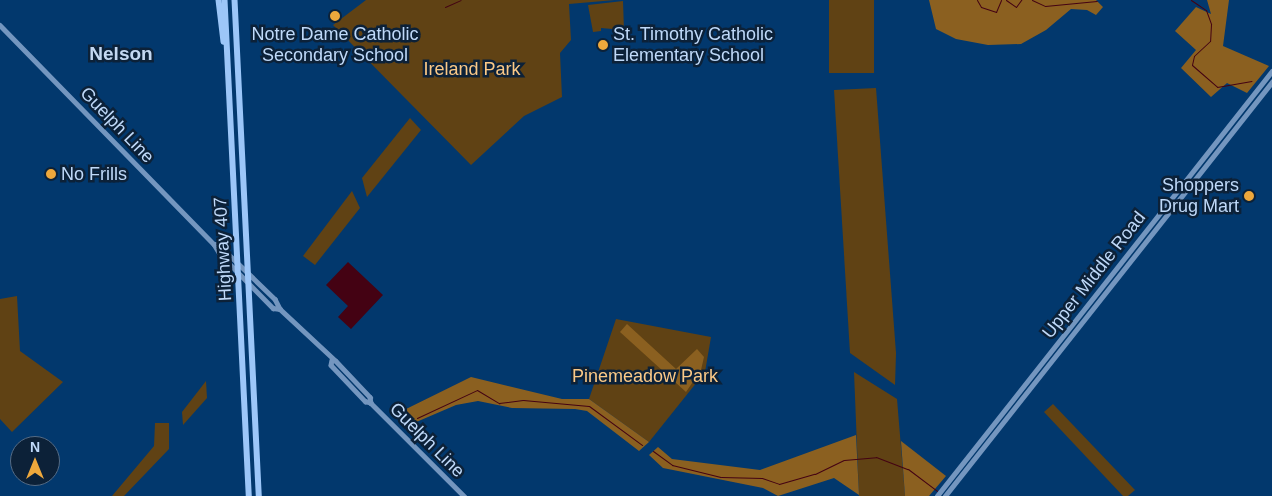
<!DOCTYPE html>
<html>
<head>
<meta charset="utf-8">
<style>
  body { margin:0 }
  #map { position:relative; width:1272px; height:496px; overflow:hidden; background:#02386d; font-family:Helvetica,sans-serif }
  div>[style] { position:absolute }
  .green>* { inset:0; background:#604214; transform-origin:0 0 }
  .forest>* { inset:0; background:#8b6020 }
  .water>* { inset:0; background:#440213 }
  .stream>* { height:1px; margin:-0.5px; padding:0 0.5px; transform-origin:0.5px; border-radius:0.5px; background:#440213 }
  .secondary>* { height:4.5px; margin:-2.25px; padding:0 2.25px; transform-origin:2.25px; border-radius:2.25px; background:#7496bf }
  .motorway>* { height:5.5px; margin:-2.75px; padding:0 2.75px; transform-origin:2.75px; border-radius:2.75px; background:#9cc6f8 }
  .dots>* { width:14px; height:14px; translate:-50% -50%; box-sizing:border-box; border:2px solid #0c2138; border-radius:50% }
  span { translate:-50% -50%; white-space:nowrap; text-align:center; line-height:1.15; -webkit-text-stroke:5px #0c2138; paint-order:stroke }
  .poi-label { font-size:18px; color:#bfd9f9 }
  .left { translate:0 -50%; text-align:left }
  .right { translate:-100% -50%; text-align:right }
  .park-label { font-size:18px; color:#fbc987 }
  .street-label { font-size:18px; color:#bfd9f9 }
  .neighbourhood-label { font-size:19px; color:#c3d8f2; font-weight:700 }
  .north { position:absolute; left:10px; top:436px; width:50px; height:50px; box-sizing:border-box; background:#0c2138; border:1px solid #546b85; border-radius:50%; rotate:0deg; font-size:14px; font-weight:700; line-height:20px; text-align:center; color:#bfd9f9 }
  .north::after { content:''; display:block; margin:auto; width:18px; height:22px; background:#eea83c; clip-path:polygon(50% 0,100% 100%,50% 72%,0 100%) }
</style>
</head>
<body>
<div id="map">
  <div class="green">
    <div style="clip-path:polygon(366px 0,615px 0,569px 4px,571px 40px,560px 53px,562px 97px,524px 116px,471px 165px,333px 25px)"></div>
    <div style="left:829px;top:0;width:45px;height:73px"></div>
    <div style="clip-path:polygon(623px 1px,624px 30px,601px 28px,601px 31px,593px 32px,588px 5px)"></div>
    <div style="clip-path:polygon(876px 88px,896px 353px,895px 385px,850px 353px,834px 90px)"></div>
    <div style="clip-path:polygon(410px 118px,421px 130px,367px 197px,362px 178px)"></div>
    <div style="clip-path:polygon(352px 191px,360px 208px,315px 265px,303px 256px)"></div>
    <div style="clip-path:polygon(17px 296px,20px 351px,63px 382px,12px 432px,0 419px,0 299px)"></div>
    <div style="clip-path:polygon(616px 319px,711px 337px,705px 372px,649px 442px,589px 399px)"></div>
    <div style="clip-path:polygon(854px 372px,897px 399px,905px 496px,859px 496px)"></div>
    <div style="clip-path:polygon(206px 381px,207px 398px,183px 425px,182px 412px)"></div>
    <div style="clip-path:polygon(1053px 404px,1135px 490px,1128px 496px,1123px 496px,1044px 412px)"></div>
    <div style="clip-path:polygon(155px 423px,169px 423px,169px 449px,124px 496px,112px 496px,154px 446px)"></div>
  </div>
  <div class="forest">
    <div style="clip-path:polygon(929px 0,1096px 0,1103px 7px,1096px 15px,1087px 10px,1071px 9px,1046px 30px,1021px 44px,988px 45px,956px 39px,936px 29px)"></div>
    <div style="clip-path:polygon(1207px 0,1229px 0,1223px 46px,1269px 66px,1247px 93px,1227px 83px,1211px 97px,1181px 68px,1196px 50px,1175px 31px,1196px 7px,1211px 14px)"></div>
    <div style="clip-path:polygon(627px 324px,676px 369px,697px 349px,704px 357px,701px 370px,686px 392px,620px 332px)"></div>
    <div style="clip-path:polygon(471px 377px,562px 399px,589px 399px,649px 442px,639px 451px,587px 411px,575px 409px,512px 408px,478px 401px,456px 405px,414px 423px,402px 411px)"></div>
    <div style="clip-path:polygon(856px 435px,859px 495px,834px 478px,778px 496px,763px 488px,663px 468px,649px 455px,658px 447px,672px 459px,760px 470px)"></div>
    <div style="clip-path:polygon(901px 441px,946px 476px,929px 496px,905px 496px)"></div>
  </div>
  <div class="water">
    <div style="clip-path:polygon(348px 262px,383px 295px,351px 329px,338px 317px,348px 306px,326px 285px)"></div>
  </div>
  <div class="stream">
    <div style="left:977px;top:0;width:8px;rotate:60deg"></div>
    <div style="left:981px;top:7px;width:16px;rotate:18deg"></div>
    <div style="left:996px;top:12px;width:13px;rotate:-67deg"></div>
    <div style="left:1006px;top:0;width:12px;rotate:35deg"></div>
    <div style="left:1016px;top:7px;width:9px;rotate:-54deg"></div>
    <div style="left:1032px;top:0;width:14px;rotate:25deg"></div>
    <div style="left:1045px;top:6px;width:52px;rotate:-5.5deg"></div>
    <div style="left:1191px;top:0;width:18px;rotate:34deg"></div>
    <div style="left:1206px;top:10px;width:15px;rotate:70deg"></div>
    <div style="left:1211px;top:24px;width:17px;rotate:93deg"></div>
    <div style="left:1210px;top:41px;width:22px;rotate:137deg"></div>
    <div style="left:1194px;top:56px;width:9px;rotate:103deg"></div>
    <div style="left:1192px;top:65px;width:33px;rotate:41deg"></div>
    <div style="left:1217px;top:87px;width:35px;rotate:-10deg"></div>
    <div style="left:445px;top:7px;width:17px;rotate:-24deg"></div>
    <div style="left:417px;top:418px;width:66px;rotate:-25deg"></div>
    <div style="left:477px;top:390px;width:26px;rotate:31deg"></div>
    <div style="left:499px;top:403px;width:24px;rotate:-7deg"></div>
    <div style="left:523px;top:400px;width:66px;rotate:5.2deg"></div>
    <div style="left:589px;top:406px;width:66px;rotate:36.3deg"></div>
    <div style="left:653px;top:451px;width:24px;rotate:36deg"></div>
    <div style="left:672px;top:465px;width:50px;rotate:13.8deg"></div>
    <div style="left:721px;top:477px;width:41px;rotate:1.4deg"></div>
    <div style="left:762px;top:478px;width:18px;rotate:19deg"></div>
    <div style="left:779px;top:484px;width:37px;rotate:-16deg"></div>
    <div style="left:815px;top:474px;width:32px;rotate:-26deg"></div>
    <div style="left:844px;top:460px;width:32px;rotate:-5deg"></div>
    <div style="left:876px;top:457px;width:34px;rotate:21deg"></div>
    <div style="left:908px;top:469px;width:38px;rotate:37deg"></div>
  </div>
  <div class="secondary">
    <div style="left:0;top:25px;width:306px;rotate:45.7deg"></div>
    <div style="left:214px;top:244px;width:12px;rotate:59deg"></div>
    <div style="left:220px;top:254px;width:76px;rotate:45.5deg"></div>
    <div style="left:273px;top:308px;width:7px;rotate:8deg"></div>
    <div style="left:280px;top:309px;width:76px;rotate:42.9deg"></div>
    <div style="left:336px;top:361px;width:50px;rotate:46.6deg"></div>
    <div style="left:370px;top:397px;width:6px;rotate:81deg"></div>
    <div style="left:214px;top:244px;width:5px;rotate:11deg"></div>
    <div style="left:219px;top:245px;width:78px;rotate:44deg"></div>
    <div style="left:275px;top:299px;width:11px;rotate:63deg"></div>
    <div style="left:332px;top:360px;width:5px;rotate:101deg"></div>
    <div style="left:331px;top:365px;width:50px;rotate:46.6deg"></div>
    <div style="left:365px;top:401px;width:6px;rotate:18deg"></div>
    <div style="left:371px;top:403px;width:132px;rotate:45deg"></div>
    <div style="left:937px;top:496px;width:541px;rotate:-51.75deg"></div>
    <div style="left:945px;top:496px;width:528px;rotate:-51.7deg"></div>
  </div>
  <div class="motorway">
    <div style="left:219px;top:0;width:42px;rotate:83.2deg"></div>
    <div style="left:225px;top:0;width:497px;rotate:87.2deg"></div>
    <div style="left:235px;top:0;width:497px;rotate:87.2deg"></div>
  </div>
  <div class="dots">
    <div style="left:335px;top:16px;background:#eea83c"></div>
    <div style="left:603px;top:45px;background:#eea83c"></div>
    <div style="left:51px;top:174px;background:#eea83c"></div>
    <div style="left:1249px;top:196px;background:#eea83c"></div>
  </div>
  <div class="poi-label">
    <span style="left:335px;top:45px">Notre Dame Catholic<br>Secondary School</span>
    <span class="left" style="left:613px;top:45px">St. Timothy Catholic<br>Elementary School</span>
    <span class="left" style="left:61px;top:174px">No Frills</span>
    <span class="right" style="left:1239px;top:196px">Shoppers<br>Drug Mart</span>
  </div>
  <div class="park-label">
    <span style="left:472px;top:69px">Ireland Park</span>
    <span style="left:645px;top:376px">Pinemeadow Park</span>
  </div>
  <div class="street-label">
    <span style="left:117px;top:125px;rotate:46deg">Guelph Line</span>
    <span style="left:223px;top:249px;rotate:-93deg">Highway 407</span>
    <span style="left:1094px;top:275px;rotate:-52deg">Upper Middle Road</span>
    <span style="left:427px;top:440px;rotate:45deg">Guelph Line</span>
  </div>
  <div class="neighbourhood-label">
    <span style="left:121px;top:54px">Nelson</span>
  </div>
  <div class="north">N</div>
</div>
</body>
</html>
